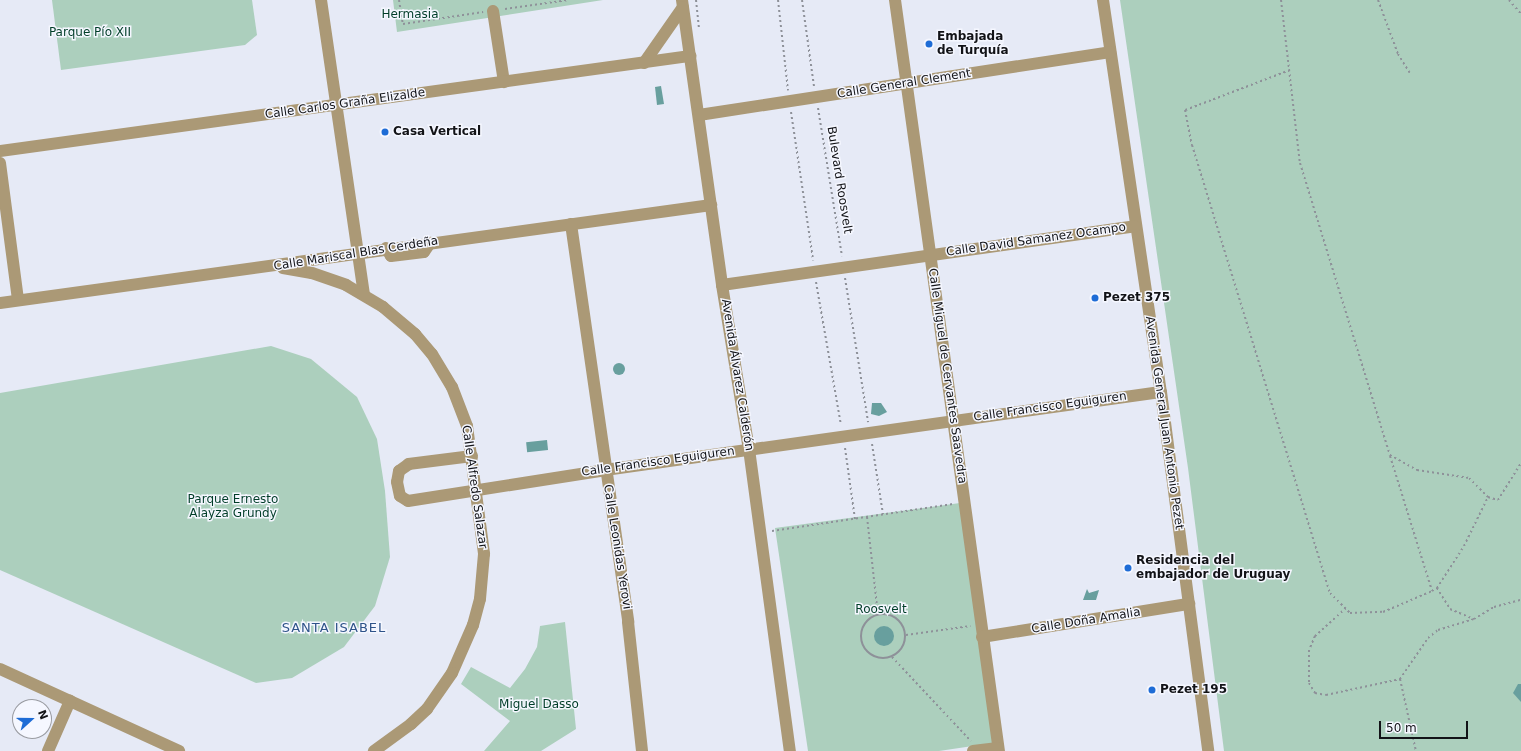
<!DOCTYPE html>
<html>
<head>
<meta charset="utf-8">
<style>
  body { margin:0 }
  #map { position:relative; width:1521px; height:751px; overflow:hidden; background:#e6eaf6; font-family:"DejaVu Sans",sans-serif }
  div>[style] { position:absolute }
  .green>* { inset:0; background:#accfbd }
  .water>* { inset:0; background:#689f9e; transform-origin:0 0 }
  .round { border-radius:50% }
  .path>* { height:2px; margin-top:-1px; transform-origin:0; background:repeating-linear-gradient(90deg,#8e9199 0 2px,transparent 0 5px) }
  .path>.ring { margin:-1px; padding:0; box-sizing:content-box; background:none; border:2px solid #8e9199; border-radius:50% }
  .minor>* { height:12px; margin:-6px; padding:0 6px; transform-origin:6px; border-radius:6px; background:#ab9976 }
  .dots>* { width:11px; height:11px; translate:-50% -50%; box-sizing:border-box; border:2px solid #f5f7ff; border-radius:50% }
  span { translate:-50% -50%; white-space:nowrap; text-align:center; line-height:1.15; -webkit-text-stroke:3px #f5f7ff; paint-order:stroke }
  .park-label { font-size:12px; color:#003d28 }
  .poi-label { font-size:12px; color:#121317; font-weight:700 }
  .left { translate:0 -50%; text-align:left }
  .street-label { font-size:12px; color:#121317 }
  .neighbourhood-label { font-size:13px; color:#2e5389; letter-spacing:1px }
  .north { position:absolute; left:12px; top:699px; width:40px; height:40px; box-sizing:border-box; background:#f5f7ff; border:1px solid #9a9ca2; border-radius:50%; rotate:69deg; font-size:11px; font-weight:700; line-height:16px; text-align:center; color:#121317 }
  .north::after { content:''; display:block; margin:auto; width:14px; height:18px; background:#1e6cd6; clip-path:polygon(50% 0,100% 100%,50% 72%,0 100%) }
  .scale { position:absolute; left:1379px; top:721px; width:89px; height:18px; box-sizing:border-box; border:2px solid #121317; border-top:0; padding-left:5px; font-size:12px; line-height:14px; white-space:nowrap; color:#121317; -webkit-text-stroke:3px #f5f7ff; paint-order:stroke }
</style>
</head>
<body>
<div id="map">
  <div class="green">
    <div style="clip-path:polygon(52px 0,252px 0,257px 35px,245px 45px,61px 70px)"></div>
    <div style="clip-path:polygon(393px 0,603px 0,397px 32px)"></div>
    <div style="clip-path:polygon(1120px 0,1521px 0,1521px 751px,1224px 751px,1188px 468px)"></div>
    <div style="clip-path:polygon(271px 346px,311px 359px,357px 397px,377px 439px,385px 491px,390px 557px,375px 606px,344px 647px,292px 678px,256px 683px,0 570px,0 393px)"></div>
    <div style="clip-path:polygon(960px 503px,993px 743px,939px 751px,808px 751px,775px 528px)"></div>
    <div style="clip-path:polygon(565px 622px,576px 729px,541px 751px,484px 751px,510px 721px,461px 684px,471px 667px,510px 688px,525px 669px,537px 647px,540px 626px)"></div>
  </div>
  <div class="water">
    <div style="clip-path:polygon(661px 86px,664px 104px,657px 105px,655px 87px)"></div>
    <div class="round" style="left:613px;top:363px;width:12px;height:12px"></div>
    <div style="clip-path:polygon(872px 403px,881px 403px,887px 412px,879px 416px,871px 414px)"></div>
    <div style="left:547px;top:440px;width:10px;height:21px;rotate:84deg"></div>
    <div style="clip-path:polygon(1087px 589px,1089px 593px,1099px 590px,1096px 600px,1083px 600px)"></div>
    <div class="round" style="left:874px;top:626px;width:20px;height:20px"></div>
    <div style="clip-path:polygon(1518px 684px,1521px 684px,1521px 702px,1513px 693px)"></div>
  </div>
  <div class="path">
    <div style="left:399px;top:0;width:24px;rotate:81deg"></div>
    <div style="left:403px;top:24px;width:81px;rotate:-8.5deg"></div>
    <div style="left:696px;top:0;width:28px;rotate:84deg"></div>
    <div style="left:778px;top:0;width:91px;rotate:83.7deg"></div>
    <div style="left:802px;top:0;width:87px;rotate:82.1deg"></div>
    <div style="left:1281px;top:0;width:164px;rotate:83.4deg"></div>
    <div style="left:1300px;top:163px;width:306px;rotate:72.9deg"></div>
    <div style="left:1390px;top:455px;width:31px;rotate:29deg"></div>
    <div style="left:1417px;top:470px;width:53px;rotate:8.7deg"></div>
    <div style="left:1469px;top:478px;width:27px;rotate:45deg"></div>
    <div style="left:1488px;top:497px;width:10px;rotate:17deg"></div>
    <div style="left:1498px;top:500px;width:44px;rotate:-58.1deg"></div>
    <div style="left:1378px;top:0;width:58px;rotate:69.7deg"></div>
    <div style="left:1398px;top:54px;width:22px;rotate:58deg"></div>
    <div style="left:1509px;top:0;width:18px;rotate:49deg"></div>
    <div style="left:505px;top:9px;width:64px;rotate:-8.1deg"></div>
    <div style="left:1290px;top:70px;width:112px;rotate:159.1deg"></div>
    <div style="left:1185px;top:110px;width:36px;rotate:79deg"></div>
    <div style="left:1192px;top:145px;width:469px;rotate:72.9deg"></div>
    <div style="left:1330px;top:593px;width:28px;rotate:45deg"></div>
    <div style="left:1350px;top:613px;width:33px;rotate:-2deg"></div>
    <div style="left:1383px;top:612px;width:53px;rotate:-23.2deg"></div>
    <div style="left:1432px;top:591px;width:6px;rotate:-31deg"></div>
    <div style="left:1437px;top:588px;width:50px;rotate:-57.3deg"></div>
    <div style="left:1464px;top:546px;width:55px;rotate:-63.9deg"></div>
    <div style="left:818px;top:108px;width:150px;rotate:80.8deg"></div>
    <div style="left:791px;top:112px;width:150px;rotate:81.5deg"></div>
    <div style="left:845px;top:278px;width:146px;rotate:80.9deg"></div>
    <div style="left:816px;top:282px;width:145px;rotate:80.1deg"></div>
    <div style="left:872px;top:444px;width:71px;rotate:81.1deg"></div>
    <div style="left:845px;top:448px;width:72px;rotate:82deg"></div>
    <div style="left:1390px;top:456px;width:141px;rotate:72.7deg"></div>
    <div style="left:867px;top:517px;width:99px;rotate:83.6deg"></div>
    <div style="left:772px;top:531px;width:183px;rotate:-8.5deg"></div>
    <div style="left:1437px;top:588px;width:25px;rotate:58deg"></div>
    <div style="left:1450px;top:609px;width:26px;rotate:23deg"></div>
    <div style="left:1346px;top:608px;width:42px;rotate:137.9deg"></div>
    <div style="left:1315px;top:636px;width:15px;rotate:113deg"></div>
    <div style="left:1309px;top:650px;width:33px;rotate:90deg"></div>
    <div style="left:1309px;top:683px;width:12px;rotate:59deg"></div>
    <div style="left:1315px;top:693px;width:11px;rotate:10deg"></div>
    <div style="left:1326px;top:695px;width:76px;rotate:-12.2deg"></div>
    <div style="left:1400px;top:679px;width:74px;rotate:77.5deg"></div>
    <div class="ring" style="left:861px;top:614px;width:42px;height:42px"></div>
    <div style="left:906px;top:635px;width:65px;rotate:-8deg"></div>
    <div style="left:892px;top:657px;width:115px;rotate:46.8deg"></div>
    <div style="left:1400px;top:679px;width:50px;rotate:-55.7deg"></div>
    <div style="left:1428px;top:638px;width:13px;rotate:-39deg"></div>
    <div style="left:1438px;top:630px;width:38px;rotate:-17deg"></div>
    <div style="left:1474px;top:619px;width:23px;rotate:-31deg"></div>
    <div style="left:1494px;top:607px;width:28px;rotate:-15deg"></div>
  </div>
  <div class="minor">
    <div style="left:321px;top:0;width:297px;rotate:81.7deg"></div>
    <div style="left:682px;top:0;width:288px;rotate:82deg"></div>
    <div style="left:722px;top:285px;width:166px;rotate:80.7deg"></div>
    <div style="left:749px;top:449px;width:305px;rotate:82.3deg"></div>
    <div style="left:895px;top:0;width:758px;rotate:82.12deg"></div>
    <div style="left:1103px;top:0;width:396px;rotate:81.6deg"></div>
    <div style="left:1161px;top:392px;width:362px;rotate:82.5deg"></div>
    <div style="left:493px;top:11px;width:72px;rotate:81.2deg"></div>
    <div style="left:644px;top:63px;width:68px;rotate:-55.1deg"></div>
    <div style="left:699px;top:115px;width:416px;rotate:-8.7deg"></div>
    <div style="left:0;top:151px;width:697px;rotate:-7.84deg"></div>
    <div style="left:0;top:163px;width:138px;rotate:82.5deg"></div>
    <div style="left:571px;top:224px;width:402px;rotate:81.8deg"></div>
    <div style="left:628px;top:622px;width:130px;rotate:83.8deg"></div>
    <div style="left:386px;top:248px;width:9px;rotate:58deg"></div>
    <div style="left:391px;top:256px;width:33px;rotate:-7deg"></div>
    <div style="left:424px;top:252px;width:11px;rotate:-56deg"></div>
    <div style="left:283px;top:268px;width:29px;rotate:10deg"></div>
    <div style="left:312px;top:273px;width:36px;rotate:19deg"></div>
    <div style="left:346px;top:285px;width:43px;rotate:30.7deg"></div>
    <div style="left:383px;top:307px;width:42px;rotate:40.2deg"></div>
    <div style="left:415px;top:334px;width:26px;rotate:50deg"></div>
    <div style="left:432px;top:354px;width:39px;rotate:59deg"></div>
    <div style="left:452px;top:387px;width:42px;rotate:69deg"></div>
    <div style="left:467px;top:426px;width:129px;rotate:82.4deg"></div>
    <div style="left:484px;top:554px;width:45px;rotate:95.1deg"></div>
    <div style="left:480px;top:599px;width:27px;rotate:105deg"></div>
    <div style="left:473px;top:625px;width:52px;rotate:113.6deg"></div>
    <div style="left:452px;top:673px;width:44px;rotate:124.8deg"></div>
    <div style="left:427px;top:709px;width:22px;rotate:137deg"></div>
    <div style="left:411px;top:724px;width:46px;rotate:143.9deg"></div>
    <div style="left:722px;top:285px;width:417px;rotate:-8.1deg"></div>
    <div style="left:0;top:303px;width:718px;rotate:-7.85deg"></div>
    <div style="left:472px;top:456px;width:64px;rotate:172.8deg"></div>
    <div style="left:409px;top:464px;width:12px;rotate:145deg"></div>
    <div style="left:399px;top:471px;width:11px;rotate:100deg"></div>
    <div style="left:397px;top:482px;width:14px;rotate:78deg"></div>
    <div style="left:400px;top:496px;width:9px;rotate:32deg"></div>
    <div style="left:408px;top:501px;width:199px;rotate:-8.9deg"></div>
    <div style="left:605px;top:470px;width:561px;rotate:-7.99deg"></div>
    <div style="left:982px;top:637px;width:210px;rotate:-9.1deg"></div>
    <div style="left:0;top:669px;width:197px;rotate:24.6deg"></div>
    <div style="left:48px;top:751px;width:55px;rotate:-66.3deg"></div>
    <div style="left:973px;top:751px;width:25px;rotate:-7deg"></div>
  </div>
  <div class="dots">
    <div style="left:929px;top:44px;background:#1e6cd6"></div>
    <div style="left:385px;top:132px;background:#1e6cd6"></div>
    <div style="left:1095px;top:298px;background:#1e6cd6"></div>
    <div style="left:1128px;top:568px;background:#1e6cd6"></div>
    <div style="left:1152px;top:690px;background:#1e6cd6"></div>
  </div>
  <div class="park-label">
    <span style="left:410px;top:15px">Hermasia</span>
    <span style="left:90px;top:33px">Parque Pío XII</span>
    <span style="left:233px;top:507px">Parque Ernesto<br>Alayza Grundy</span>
    <span style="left:881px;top:610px">Roosvelt</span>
    <span style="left:539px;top:705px">Miguel Dasso</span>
  </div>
  <div class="poi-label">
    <span class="left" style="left:937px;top:44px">Embajada<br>de Turquía</span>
    <span class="left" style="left:393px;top:132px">Casa Vertical</span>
    <span class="left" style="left:1103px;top:298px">Pezet 375</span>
    <span class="left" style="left:1136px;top:568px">Residencia del<br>embajador de Uruguay</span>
    <span class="left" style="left:1160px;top:690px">Pezet 195</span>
  </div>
  <div class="street-label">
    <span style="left:904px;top:84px;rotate:-9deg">Calle General Clement</span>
    <span style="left:345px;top:104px;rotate:-8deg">Calle Carlos Graña Elizalde</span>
    <span style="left:839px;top:180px;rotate:81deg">Bulevard Roosvelt</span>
    <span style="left:1036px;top:240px;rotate:-8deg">Calle David Samanez Ocampo</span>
    <span style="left:356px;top:254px;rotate:-9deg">Calle Mariscal Blas Cerdeña</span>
    <span style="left:737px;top:375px;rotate:81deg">Avenida Álvarez Calderón</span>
    <span style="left:947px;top:376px;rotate:82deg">Calle Miguel de Cervantes Saavedra</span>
    <span style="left:1050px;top:407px;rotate:-8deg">Calle Francisco Eguiguren</span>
    <span style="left:1164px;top:423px;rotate:82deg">Avenida General Juan Antonio Pezet</span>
    <span style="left:658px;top:462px;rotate:-8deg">Calle Francisco Eguiguren</span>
    <span style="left:474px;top:487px;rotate:82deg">Calle Alfredo Salazar</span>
    <span style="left:617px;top:547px;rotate:81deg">Calle Leonidas Yerovi</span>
    <span style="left:1086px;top:621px;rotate:-9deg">Calle Doña Amalia</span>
  </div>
  <div class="neighbourhood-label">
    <span style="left:334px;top:628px">SANTA ISABEL</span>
  </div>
  <div class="north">N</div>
  <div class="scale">50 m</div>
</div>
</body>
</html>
